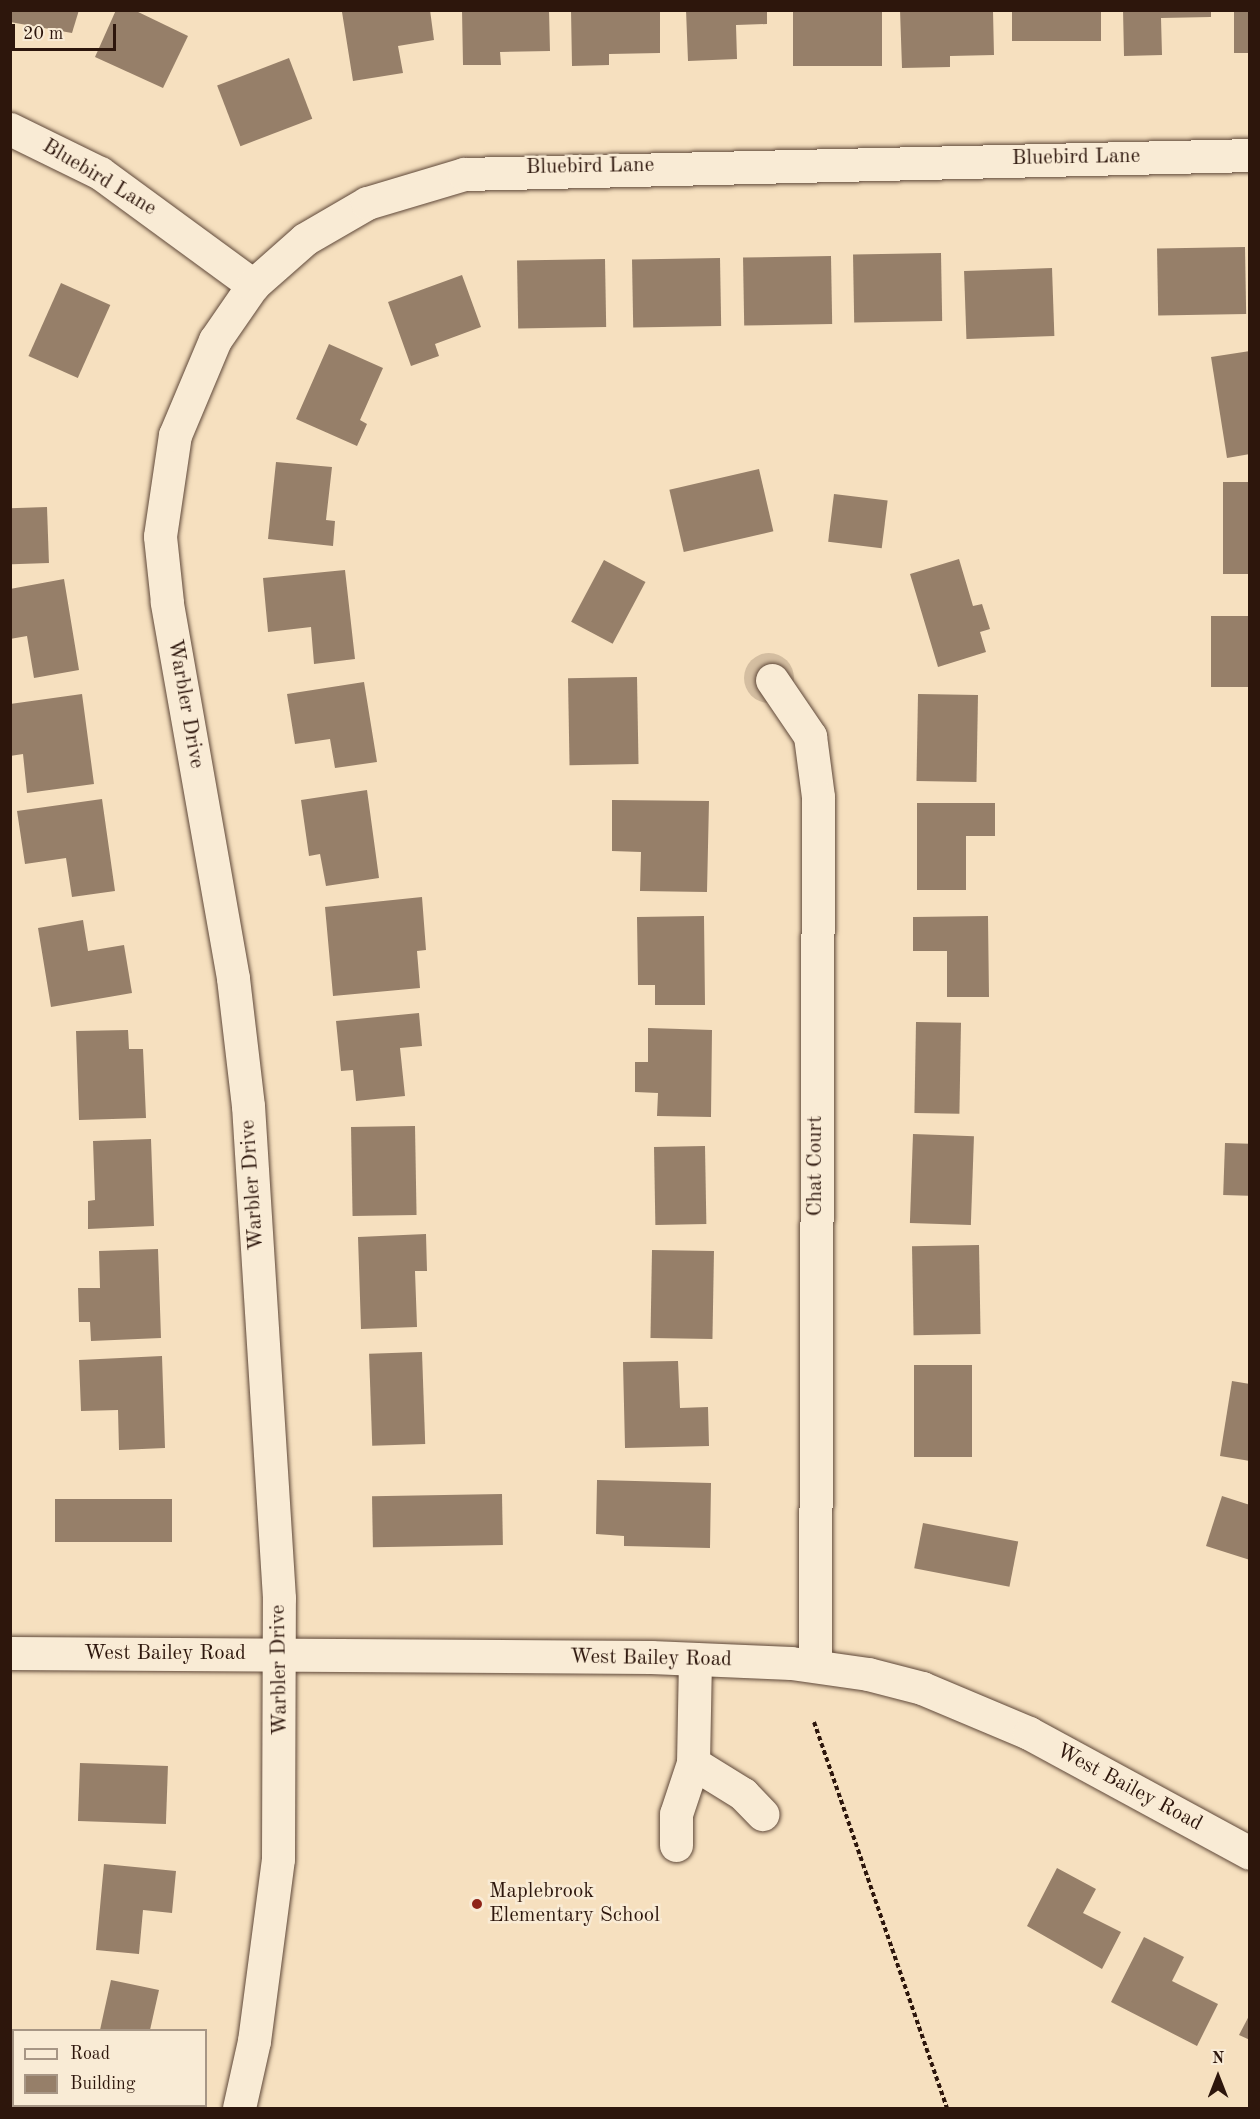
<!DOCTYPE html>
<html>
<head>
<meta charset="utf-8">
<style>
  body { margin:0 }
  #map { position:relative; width:1260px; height:2119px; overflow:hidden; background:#f6e0bf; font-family:"Old Standard TT",serif }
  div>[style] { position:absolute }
  .green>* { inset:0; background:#d4bea1 }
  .round { border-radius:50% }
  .building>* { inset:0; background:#967f69; transform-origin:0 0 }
  .path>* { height:4px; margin-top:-2px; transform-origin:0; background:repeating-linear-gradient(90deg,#2d160c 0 4.5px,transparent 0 7.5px) }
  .roads { filter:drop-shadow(0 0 2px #5f4839) drop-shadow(0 0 2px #5f4839) }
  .minor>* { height:33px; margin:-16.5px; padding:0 16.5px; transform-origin:16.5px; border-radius:16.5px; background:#f9ebd5 }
  .dots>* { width:16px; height:16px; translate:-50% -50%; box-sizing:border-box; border:3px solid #f9ebd5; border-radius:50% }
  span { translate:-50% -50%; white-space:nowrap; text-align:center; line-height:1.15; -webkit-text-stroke:5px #f9ebd5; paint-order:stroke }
  .street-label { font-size:21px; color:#2d160c }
  .poi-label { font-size:21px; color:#2d160c }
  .left { translate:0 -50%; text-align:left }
  .frame { position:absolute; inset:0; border:12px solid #2d160c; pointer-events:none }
  .legend { position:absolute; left:12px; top:2029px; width:195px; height:78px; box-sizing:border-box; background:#f9ebd5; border:2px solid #a79685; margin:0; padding:8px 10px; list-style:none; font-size:18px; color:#2d160c }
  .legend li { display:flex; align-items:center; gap:12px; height:30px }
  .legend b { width:30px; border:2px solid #a79685 }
  .north { position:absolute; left:1188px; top:2047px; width:60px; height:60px; -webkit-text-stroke:4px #f9ebd5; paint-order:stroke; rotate:0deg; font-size:16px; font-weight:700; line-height:24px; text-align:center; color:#2d160c }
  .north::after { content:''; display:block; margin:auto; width:21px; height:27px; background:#2d160c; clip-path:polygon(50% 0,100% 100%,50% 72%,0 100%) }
  .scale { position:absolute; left:12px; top:24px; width:104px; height:27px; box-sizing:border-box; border:3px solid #2d160c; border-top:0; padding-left:8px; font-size:18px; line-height:21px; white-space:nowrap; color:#2d160c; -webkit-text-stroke:4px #f9ebd5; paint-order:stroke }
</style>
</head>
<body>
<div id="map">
  <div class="green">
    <div class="round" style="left:744px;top:653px;width:50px;height:50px"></div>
  </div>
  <div class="building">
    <div style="clip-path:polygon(10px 10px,79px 10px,72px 33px,10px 22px)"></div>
    <div style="clip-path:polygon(116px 10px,134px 10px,188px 36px,163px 88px,95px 57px)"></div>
    <div style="clip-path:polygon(351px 10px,430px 10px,434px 40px,398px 46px,403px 73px,353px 81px,342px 12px)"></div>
    <div style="clip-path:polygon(462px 10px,549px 10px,550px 51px,500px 52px,501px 65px,463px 65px)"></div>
    <div style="clip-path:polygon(571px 10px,660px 10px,660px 53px,609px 54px,609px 65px,572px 66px)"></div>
    <div style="clip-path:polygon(686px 10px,767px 10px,767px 24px,736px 25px,737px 59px,688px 61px)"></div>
    <div style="left:793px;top:10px;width:89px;height:56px"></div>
    <div style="clip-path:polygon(900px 10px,993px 11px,994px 55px,950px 56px,950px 67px,902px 68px)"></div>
    <div style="left:1012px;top:10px;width:89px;height:31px"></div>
    <div style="clip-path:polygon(1123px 10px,1211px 10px,1211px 17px,1161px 18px,1162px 55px,1124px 56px)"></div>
    <div style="left:1234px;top:10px;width:16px;height:43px"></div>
    <div style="left:289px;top:58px;width:65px;height:77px;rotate:69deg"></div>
    <div style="left:1245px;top:247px;width:67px;height:88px;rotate:89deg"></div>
    <div style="left:941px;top:253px;width:68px;height:88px;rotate:89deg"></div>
    <div style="left:831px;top:256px;width:68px;height:88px;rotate:89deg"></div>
    <div style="left:720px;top:258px;width:68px;height:88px;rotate:89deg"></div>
    <div style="left:605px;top:259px;width:68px;height:88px;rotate:89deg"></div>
    <div style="left:1052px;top:268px;width:68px;height:88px;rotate:88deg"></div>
    <div style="clip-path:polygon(462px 275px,481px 327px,435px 344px,439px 356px,411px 366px,388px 302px)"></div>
    <div style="left:61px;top:283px;width:54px;height:80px;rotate:24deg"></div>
    <div style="clip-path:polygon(329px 344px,383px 368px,360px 420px,367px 424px,357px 446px,296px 419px)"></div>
    <div style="clip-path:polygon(1250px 351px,1250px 454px,1227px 458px,1211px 357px)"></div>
    <div style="clip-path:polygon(276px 462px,332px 467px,326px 520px,335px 521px,333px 546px,268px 539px)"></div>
    <div style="left:759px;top:469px;width:64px;height:92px;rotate:77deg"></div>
    <div style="left:1250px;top:482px;width:92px;height:27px;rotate:90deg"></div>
    <div style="left:834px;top:494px;width:54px;height:48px;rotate:7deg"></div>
    <div style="left:47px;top:507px;width:56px;height:37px;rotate:88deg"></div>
    <div style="clip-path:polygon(959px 559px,973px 606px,982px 604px,990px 629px,980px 632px,986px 652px,938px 667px,910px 574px)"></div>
    <div style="left:604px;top:560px;width:47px;height:70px;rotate:28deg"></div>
    <div style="clip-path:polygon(345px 570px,355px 659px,314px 664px,311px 627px,268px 632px,263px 578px)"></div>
    <div style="clip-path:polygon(64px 579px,79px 670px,34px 678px,27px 636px,10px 639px,10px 589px)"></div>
    <div style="left:1250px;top:616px;width:71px;height:39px;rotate:90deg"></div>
    <div style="left:637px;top:677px;width:87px;height:69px;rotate:89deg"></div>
    <div style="clip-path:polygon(364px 682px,377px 762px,335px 768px,330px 739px,295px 744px,287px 694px)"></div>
    <div style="clip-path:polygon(82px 694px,94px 784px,27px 793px,23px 754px,10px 756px,10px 704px)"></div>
    <div style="left:918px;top:694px;width:60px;height:87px;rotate:1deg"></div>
    <div style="clip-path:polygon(367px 790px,379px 878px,326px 886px,320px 854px,309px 856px,301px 800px)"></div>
    <div style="clip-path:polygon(102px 799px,115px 891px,72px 897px,66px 858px,25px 864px,17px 811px)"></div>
    <div style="clip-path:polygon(612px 800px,709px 801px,707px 892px,640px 891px,641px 852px,612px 851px)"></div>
    <div style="clip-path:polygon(917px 803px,995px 803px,995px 836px,966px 836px,966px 890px,917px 890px)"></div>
    <div style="clip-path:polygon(422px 897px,426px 950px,417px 951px,420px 988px,333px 996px,325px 907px)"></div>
    <div style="clip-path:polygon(704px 916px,705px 1005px,655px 1005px,655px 985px,638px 985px,637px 917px)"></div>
    <div style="clip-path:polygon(988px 916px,989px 997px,947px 997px,947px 951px,913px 951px,913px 917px)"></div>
    <div style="clip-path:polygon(83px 920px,88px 951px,124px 945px,132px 993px,51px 1007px,38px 928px)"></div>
    <div style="clip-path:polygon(419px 1013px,422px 1046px,400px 1048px,405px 1096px,356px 1101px,353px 1070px,341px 1071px,336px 1021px)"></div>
    <div style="left:916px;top:1022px;width:45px;height:91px;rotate:1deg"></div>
    <div style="clip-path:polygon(648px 1028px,712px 1030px,711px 1117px,657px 1116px,658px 1093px,635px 1092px,635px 1062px,648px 1062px)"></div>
    <div style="clip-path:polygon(128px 1030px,129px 1049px,143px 1049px,146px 1118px,79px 1120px,76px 1031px)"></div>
    <div style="left:415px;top:1126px;width:89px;height:64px;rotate:89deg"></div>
    <div style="left:913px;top:1134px;width:61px;height:89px;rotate:2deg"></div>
    <div style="clip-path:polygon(151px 1139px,154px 1226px,88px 1229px,88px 1201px,95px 1200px,93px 1141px)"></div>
    <div style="left:1225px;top:1143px;width:25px;height:52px;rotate:2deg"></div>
    <div style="left:705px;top:1146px;width:78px;height:51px;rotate:89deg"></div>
    <div style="clip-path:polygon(426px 1234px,427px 1271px,415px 1271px,417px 1327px,361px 1329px,358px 1237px)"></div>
    <div style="left:979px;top:1245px;width:89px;height:67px;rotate:89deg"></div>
    <div style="clip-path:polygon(158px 1249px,161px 1338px,91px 1341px,90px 1322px,79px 1322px,78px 1288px,100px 1288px,99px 1251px)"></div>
    <div style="left:652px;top:1250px;width:62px;height:88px;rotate:1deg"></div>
    <div style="left:422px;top:1352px;width:92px;height:53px;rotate:88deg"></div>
    <div style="clip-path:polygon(162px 1356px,165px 1448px,119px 1450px,118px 1410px,81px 1411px,79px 1360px)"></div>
    <div style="clip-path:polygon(678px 1361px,680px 1408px,708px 1407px,709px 1446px,625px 1448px,623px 1362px)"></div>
    <div style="left:914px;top:1365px;width:58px;height:92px"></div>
    <div style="clip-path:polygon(1232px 1381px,1250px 1384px,1250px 1461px,1220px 1456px)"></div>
    <div style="clip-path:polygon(597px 1480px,711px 1483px,710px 1548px,624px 1546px,624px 1536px,596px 1534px)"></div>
    <div style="left:502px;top:1494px;width:51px;height:130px;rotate:89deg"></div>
    <div style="clip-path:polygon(1222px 1496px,1250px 1505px,1250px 1560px,1206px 1546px)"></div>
    <div style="left:55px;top:1499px;width:117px;height:43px"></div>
    <div style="left:923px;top:1523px;width:97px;height:46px;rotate:11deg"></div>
    <div style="left:80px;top:1763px;width:88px;height:58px;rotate:2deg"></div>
    <div style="clip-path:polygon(104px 1864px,176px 1871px,172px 1913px,143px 1910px,139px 1954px,96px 1950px)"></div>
    <div style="clip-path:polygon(1057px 1868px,1096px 1889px,1083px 1913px,1121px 1932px,1102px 1969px,1027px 1926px)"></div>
    <div style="clip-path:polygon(1144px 1937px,1184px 1957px,1172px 1981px,1218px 2004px,1197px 2046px,1111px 2002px)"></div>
    <div style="clip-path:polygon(111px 1980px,159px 1990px,150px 2030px,100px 2030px)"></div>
    <div style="clip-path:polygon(1250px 2014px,1250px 2040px,1239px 2035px)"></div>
    <div style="clip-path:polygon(77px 2106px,131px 2106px,76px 2108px)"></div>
  </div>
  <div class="path">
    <div style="left:814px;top:1722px;width:408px;rotate:71deg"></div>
  </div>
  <div class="roads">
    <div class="minor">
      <div style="left:10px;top:129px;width:100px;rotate:26.1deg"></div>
      <div style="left:100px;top:173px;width:190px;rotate:36.2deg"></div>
      <div style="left:772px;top:680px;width:68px;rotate:55.8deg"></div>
      <div style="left:810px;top:736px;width:62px;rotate:82.5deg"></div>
      <div style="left:818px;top:797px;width:868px;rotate:90.2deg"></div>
      <div style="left:10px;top:1653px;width:641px;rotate:0.36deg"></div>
      <div style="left:651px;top:1657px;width:140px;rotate:2.5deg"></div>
      <div style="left:791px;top:1663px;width:78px;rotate:8.1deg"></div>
      <div style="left:868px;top:1674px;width:56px;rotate:14.5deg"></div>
      <div style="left:922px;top:1688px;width:116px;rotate:22.8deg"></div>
      <div style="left:1029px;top:1733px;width:251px;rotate:28.5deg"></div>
      <div style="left:693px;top:1763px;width:59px;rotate:31.8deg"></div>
      <div style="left:743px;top:1794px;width:28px;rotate:46deg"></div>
      <div style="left:676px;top:1845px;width:31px;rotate:-90deg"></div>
      <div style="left:676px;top:1814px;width:54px;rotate:-71.6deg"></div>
      <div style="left:693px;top:1763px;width:104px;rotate:-88.9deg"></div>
      <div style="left:239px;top:2108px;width:69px;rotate:-77.4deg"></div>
      <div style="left:254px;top:2041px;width:184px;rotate:-82.5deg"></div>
      <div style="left:278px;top:1859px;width:261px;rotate:-89.8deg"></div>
      <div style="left:279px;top:1598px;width:493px;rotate:-93.6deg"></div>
      <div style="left:248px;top:1106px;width:129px;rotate:-96.7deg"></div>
      <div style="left:233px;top:978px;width:382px;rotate:-100deg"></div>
      <div style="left:167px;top:602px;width:66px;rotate:-96.1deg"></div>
      <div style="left:160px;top:536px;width:102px;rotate:-81.6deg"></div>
      <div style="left:175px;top:435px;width:103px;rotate:-67.2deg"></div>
      <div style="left:215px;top:340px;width:67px;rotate:-55.4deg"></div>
      <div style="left:253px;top:285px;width:69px;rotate:-41.5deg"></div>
      <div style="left:305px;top:239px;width:72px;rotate:-30.1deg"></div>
      <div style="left:367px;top:203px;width:101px;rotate:-16.6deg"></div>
      <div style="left:464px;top:174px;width:786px;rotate:-1.38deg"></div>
    </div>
  </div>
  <div class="dots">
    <div style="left:477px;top:1904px;background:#8f2418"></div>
  </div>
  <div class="street-label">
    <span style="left:1076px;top:158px;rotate:-1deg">Bluebird Lane</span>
    <span style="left:590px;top:167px;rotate:-1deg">Bluebird Lane</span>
    <span style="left:99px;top:178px;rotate:31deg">Bluebird Lane</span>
    <span style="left:185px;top:704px;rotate:80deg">Warbler Drive</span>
    <span style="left:816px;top:1166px;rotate:-90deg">Chat Court</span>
    <span style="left:253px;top:1185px;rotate:-94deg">Warbler Drive</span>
    <span style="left:165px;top:1654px">West Bailey Road</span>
    <span style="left:651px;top:1659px;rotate:1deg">West Bailey Road</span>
    <span style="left:280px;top:1670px;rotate:-91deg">Warbler Drive</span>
    <span style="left:1129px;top:1788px;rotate:28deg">West Bailey Road</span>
  </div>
  <div class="poi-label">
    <span class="left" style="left:489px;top:1904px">Maplebrook<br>Elementary School</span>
  </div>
  <div class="frame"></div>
  <ul class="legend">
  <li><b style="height:8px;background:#f9ebd5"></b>Road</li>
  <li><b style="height:16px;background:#967f69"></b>Building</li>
  </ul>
  <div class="north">N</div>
  <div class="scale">20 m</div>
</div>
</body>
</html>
